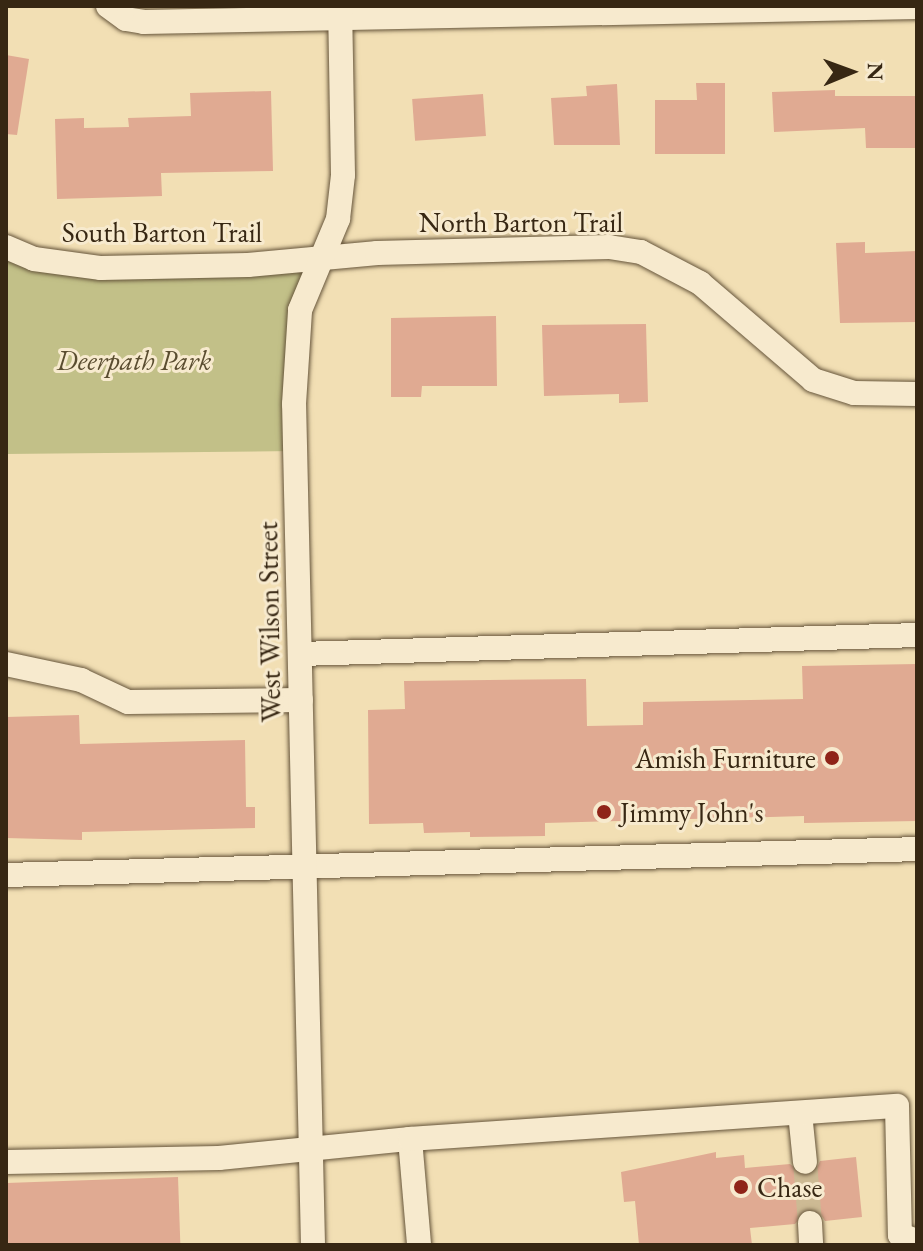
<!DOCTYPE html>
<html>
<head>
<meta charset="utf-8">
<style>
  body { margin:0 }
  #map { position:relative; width:923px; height:1251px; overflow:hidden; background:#f2dfb4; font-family:"EB Garamond",serif }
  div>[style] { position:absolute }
  .green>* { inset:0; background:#c2c088 }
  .building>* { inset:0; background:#e0aa92; transform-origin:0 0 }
  .minor-tunnel>* { height:24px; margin-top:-12px; transform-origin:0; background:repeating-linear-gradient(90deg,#cdba94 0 24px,transparent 0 36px) }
  .roads { filter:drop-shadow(0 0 2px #66553b) drop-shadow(0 0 2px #66553b) }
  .minor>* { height:24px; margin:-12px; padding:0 12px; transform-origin:12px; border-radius:12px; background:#f7eace }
  .dots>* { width:22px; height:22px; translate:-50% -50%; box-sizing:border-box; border:4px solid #f7eace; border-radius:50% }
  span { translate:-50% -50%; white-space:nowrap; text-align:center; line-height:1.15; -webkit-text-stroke:6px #f7eace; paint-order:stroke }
  .street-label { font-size:28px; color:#372713 }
  .park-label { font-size:28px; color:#5a4d30; font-style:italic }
  .poi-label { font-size:28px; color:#372713 }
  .right { translate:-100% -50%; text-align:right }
  .left { translate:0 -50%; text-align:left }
  .frame { position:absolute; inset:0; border:8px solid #372713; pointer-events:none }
  .north { position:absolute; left:811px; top:32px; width:80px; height:80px; -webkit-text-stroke:6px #f7eace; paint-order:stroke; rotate:89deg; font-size:22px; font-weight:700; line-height:32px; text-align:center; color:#372713 }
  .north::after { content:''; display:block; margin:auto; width:28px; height:36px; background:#372713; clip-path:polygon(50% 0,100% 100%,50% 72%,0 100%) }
</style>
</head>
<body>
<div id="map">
  <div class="green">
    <div style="clip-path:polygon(6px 247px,34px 259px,320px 259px,300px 310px,295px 451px,6px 454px)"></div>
  </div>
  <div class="building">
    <div style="clip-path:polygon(6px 55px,29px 59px,17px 135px,6px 134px)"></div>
    <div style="clip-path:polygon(696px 83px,725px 83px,725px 154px,655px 154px,655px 100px,697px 100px)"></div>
    <div style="clip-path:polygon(617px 84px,620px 145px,554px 145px,551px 98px,587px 96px,586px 86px)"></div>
    <div style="clip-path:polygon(835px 90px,835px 96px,917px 96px,917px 148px,866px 148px,865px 128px,774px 132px,772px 92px)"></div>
    <div style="clip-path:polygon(271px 91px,273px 171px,161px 173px,162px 196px,57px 199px,55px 119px,84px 118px,84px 128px,129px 127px,128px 118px,191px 116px,190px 93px)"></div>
    <div style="left:483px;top:94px;width:42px;height:71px;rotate:86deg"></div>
    <div style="clip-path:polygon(865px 242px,865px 253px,917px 251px,917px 322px,840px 323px,836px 243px)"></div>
    <div style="clip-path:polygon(496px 316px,497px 386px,422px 386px,421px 397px,391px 397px,391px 318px)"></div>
    <div style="clip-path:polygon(646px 324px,648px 402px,619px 403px,619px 394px,544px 396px,542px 325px)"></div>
    <div style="clip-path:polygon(917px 664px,917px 821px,804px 823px,804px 816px,545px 823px,545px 836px,470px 837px,470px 832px,424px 833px,423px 823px,369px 824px,368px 710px,405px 709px,404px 681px,586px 679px,587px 726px,643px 725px,643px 702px,803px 699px,802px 666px)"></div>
    <div style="clip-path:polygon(79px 715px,80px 744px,245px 740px,246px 807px,255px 807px,255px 828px,82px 832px,82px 840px,6px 838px,6px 717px)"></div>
    <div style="clip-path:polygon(716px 1152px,716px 1158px,744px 1155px,745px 1168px,790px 1164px,806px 1177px,814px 1174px,820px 1161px,856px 1157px,862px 1217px,825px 1221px,818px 1210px,809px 1208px,795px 1224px,750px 1228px,752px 1245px,639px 1245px,635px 1201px,624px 1202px,621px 1172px)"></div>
    <div style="left:178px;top:1177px;width:68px;height:172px;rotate:88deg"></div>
  </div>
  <div class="minor-tunnel">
    <div style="left:805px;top:1162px;width:61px;rotate:85.3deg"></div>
  </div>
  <div class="roads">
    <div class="minor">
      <div style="left:108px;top:6px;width:22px;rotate:36deg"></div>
      <div style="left:126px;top:19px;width:18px;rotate:9deg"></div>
      <div style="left:144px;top:22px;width:773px;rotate:-1.11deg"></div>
      <div style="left:6px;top:247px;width:30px;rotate:23deg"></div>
      <div style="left:34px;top:259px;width:68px;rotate:7.7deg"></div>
      <div style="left:101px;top:268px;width:147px;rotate:-1.2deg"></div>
      <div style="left:248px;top:265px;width:130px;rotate:-5.3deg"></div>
      <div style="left:377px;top:253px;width:232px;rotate:-1.5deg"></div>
      <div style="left:609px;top:247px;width:32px;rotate:9deg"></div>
      <div style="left:641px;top:252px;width:67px;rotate:27.7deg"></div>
      <div style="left:700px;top:283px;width:149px;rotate:40.6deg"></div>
      <div style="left:813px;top:380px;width:43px;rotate:17.6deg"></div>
      <div style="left:854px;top:393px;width:63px;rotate:0.9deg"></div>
      <div style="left:300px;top:654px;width:617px;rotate:-1.76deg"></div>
      <div style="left:6px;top:664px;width:77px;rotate:12deg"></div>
      <div style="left:81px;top:680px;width:52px;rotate:25.1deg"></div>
      <div style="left:128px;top:702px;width:173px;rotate:-0.7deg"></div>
      <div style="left:6px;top:875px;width:911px;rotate:-1.63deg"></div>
      <div style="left:800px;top:1113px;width:49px;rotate:84.2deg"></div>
      <div style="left:410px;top:1139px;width:106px;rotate:85.1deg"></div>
      <div style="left:6px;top:1162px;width:213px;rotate:-1.1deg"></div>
      <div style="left:219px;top:1158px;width:192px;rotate:-5.7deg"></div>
      <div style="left:410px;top:1139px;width:488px;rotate:-3.9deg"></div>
      <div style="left:897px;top:1106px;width:129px;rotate:88.7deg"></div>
      <div style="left:900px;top:1235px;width:18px;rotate:19deg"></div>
      <div style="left:810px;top:1223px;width:22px;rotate:87deg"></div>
      <div style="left:313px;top:1245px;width:841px;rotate:-91.29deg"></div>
      <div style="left:294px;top:404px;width:94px;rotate:-86.3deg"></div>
      <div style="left:300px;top:310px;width:99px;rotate:-67.3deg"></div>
      <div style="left:338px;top:219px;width:44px;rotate:-83.5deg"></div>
      <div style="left:343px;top:175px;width:169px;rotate:-91deg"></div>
    </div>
  </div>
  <div class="dots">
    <div style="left:832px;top:758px;background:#8f2418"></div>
    <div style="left:604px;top:812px;background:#8f2418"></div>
    <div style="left:741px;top:1187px;background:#8f2418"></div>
  </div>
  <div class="street-label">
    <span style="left:521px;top:222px">North Barton Trail</span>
    <span style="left:162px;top:232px">South Barton Trail</span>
    <span style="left:269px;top:622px;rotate:-91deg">West Wilson Street</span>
  </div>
  <div class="park-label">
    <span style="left:134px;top:360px">Deerpath Park</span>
  </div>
  <div class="poi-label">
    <span class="right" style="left:816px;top:758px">Amish Furniture</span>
    <span class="left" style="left:620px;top:812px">Jimmy John's</span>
    <span class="left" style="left:757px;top:1187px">Chase</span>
  </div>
  <div class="frame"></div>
  <div class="north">N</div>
</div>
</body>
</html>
